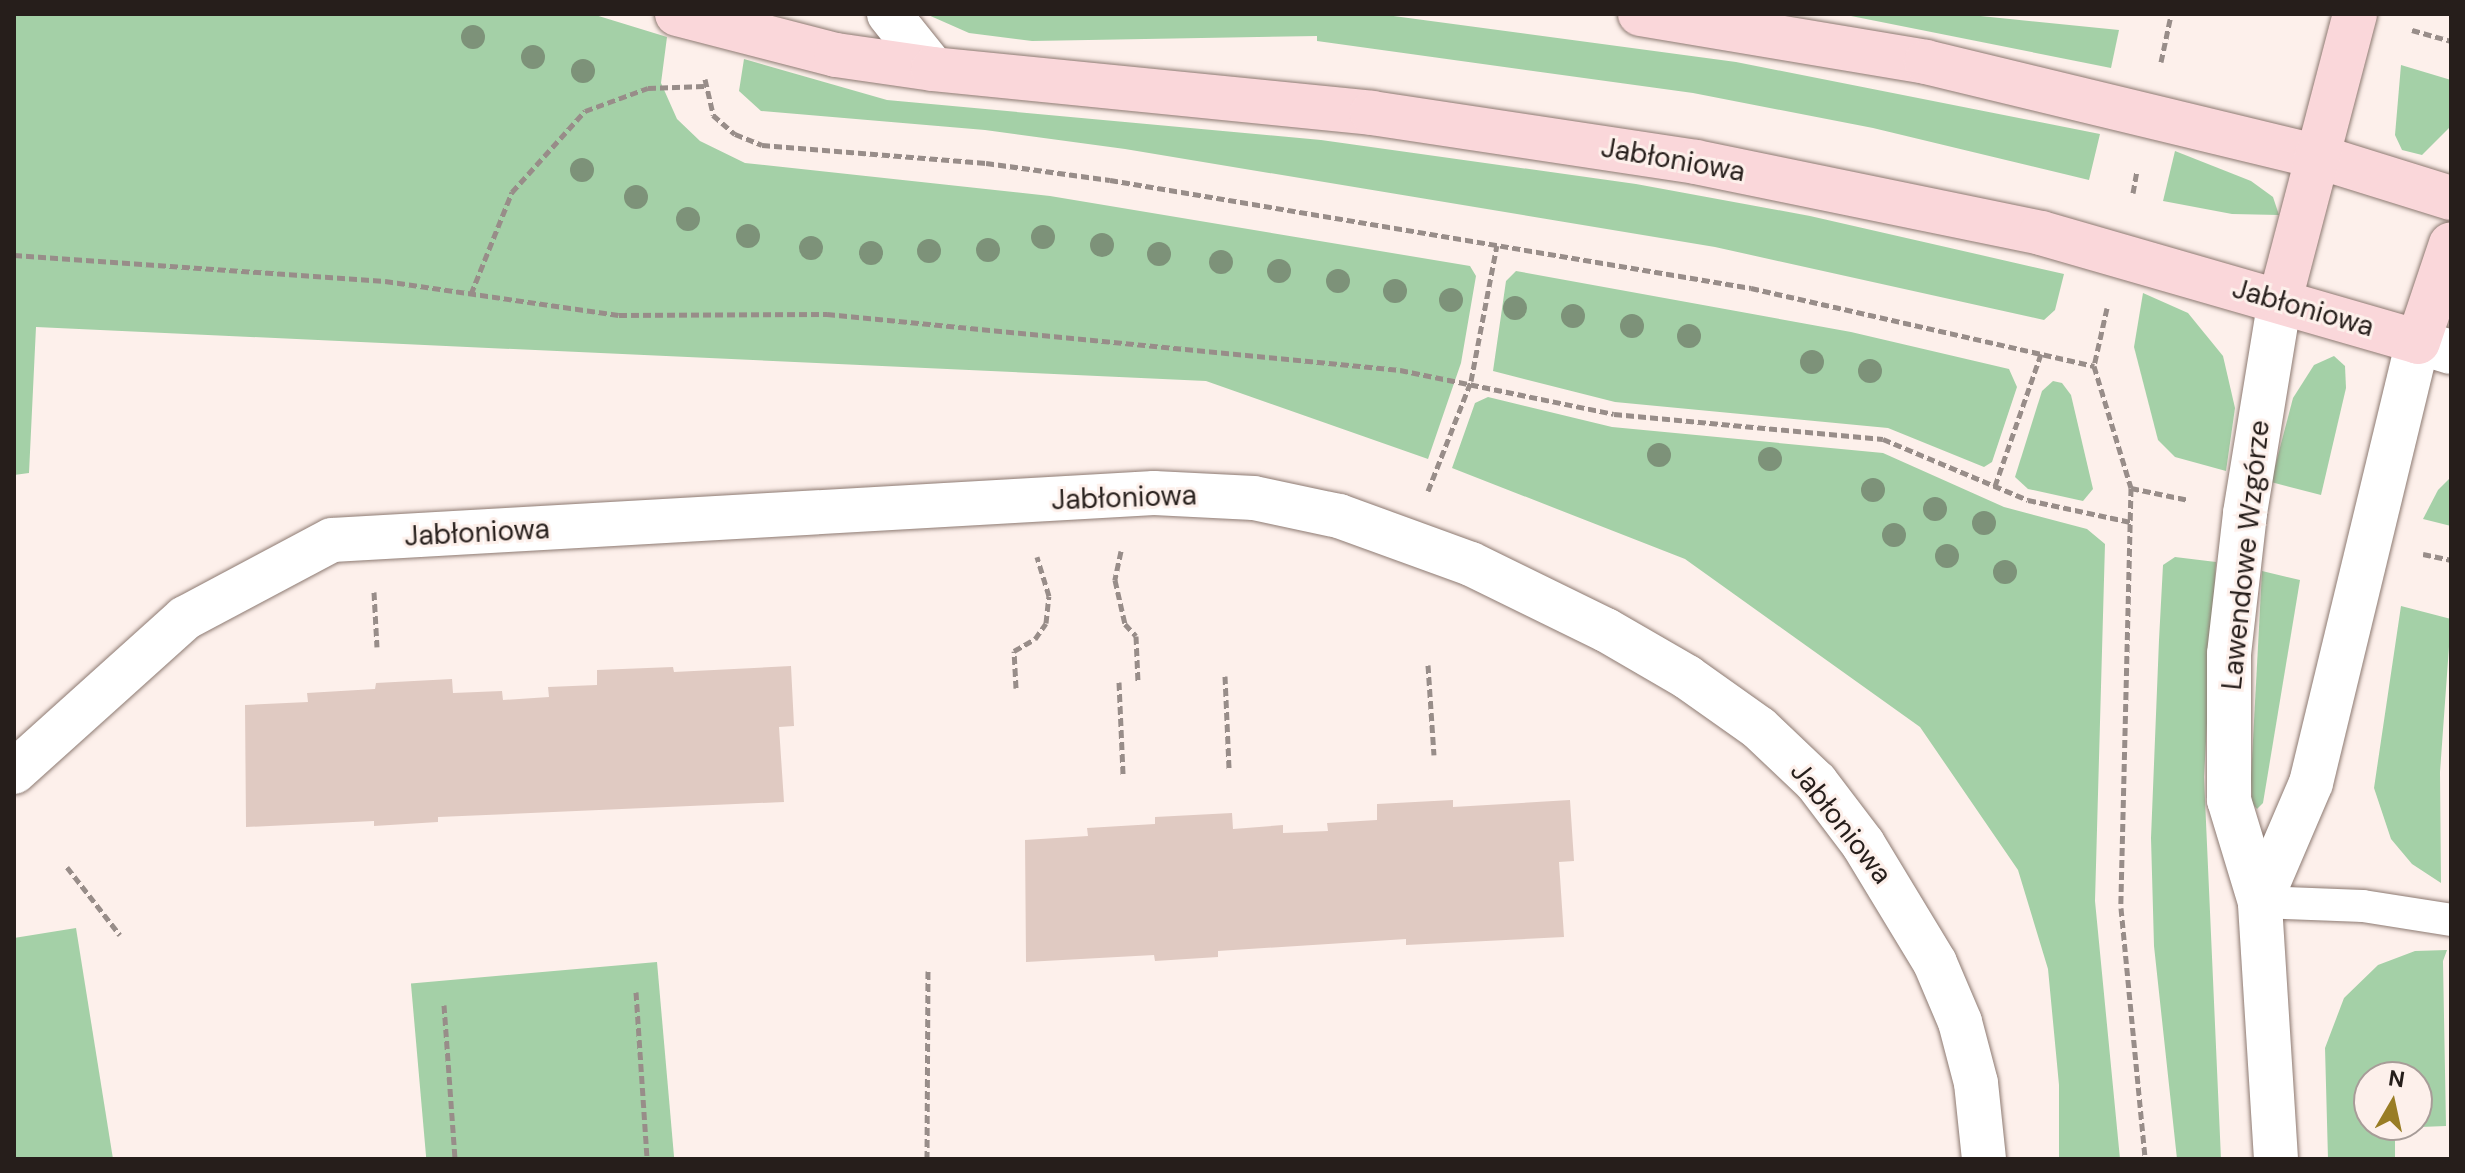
<!DOCTYPE html>
<html>
<head>
<meta charset="utf-8">
<style>
  body { margin:0 }
  #map { position:relative; width:2465px; height:1173px; overflow:hidden; background:#fdf0eb; font-family:"DM Sans",sans-serif }
  div>[style] { position:absolute }
  .green>* { inset:0; background:#a4d0a7; transform-origin:0 0 }
  .building>* { inset:0; background:#e0cac2 }
  .path>* { height:5px; margin-top:-2.5px; transform-origin:0; background:repeating-linear-gradient(90deg,#988d89 0 8px,transparent 0 12px) }
  .roads { filter:drop-shadow(0 0 2px #8d7a72) drop-shadow(0 0 2px #8d7a72) }
  .service>* { height:32px; margin:-16px; padding:0 16px; transform-origin:16px; border-radius:16px; background:#fff }
  .minor>* { height:44px; margin:-22px; padding:0 22px; transform-origin:22px; border-radius:22px; background:#fff }
  .tertiary>* { height:44px; margin:-22px; padding:0 22px; transform-origin:22px; border-radius:22px; background:#fff }
  .secondary>* { height:44px; margin:-22px; padding:0 22px; transform-origin:22px; border-radius:22px; background:#fad7da }
  .trees>* { width:24px; height:24px; margin:-12px; border-radius:50%; background:#7d9279 }
  span { translate:-50% -50%; white-space:nowrap; text-align:center; line-height:1.15; -webkit-text-stroke:6px #fdf0eb; paint-order:stroke }
  .street-label { font-size:28px; color:#261e1b }
  .frame { position:absolute; inset:0; border:16px solid #261e1b; pointer-events:none }
  .north { position:absolute; left:2353px; top:1061px; width:80px; height:80px; box-sizing:border-box; background:#fdf0eb; border:2px solid #a79c98; border-radius:50%; rotate:9deg; font-size:22px; font-weight:700; line-height:32px; text-align:center; color:#261e1b }
  .north::after { content:''; display:block; margin:auto; width:28px; height:36px; background:#997d25; clip-path:polygon(50% 0,100% 100%,50% 72%,0 100%) }
</style>
</head>
<body>
<div id="map">
  <div class="green">
    <div style="clip-path:polygon(14px 14px,592px 14px,667px 37px,661px 83px,677px 119px,700px 141px,745px 163px,1050px 196px,1470px 266px,1476px 276px,1461px 363px,1428px 459px,1206px 381px,36px 327px,29px 473px,14px 475px)"></div>
    <div style="clip-path:polygon(926px 14px,1386px 15px,1736px 62px,2100px 134px,2089px 180px,1873px 128px,1693px 93px,1317px 41px,1317px 36px,1032px 41px,969px 33px)"></div>
    <div style="clip-path:polygon(1841px 14px,1961px 14px,2119px 30px,2111px 68px)"></div>
    <div style="clip-path:polygon(744px 59px,887px 100px,1321px 140px,1636px 184px,1810px 216px,2064px 274px,2055px 310px,2044px 320px,1715px 247px,1125px 149px,985px 130px,761px 111px,739px 91px)"></div>
    <div style="clip-path:polygon(2401px 65px,2451px 80px,2451px 126px,2422px 155px,2402px 150px,2395px 135px)"></div>
    <div style="clip-path:polygon(2175px 151px,2251px 181px,2273px 197px,2279px 215px,2232px 214px,2163px 201px)"></div>
    <div style="clip-path:polygon(1516px 271px,1851px 332px,2009px 369px,2017px 387px,1992px 462px,1984px 467px,1888px 428px,1615px 402px,1493px 371px,1506px 281px)"></div>
    <div style="clip-path:polygon(2143px 293px,2188px 313px,2223px 356px,2235px 408px,2226px 471px,2175px 457px,2158px 440px,2134px 347px)"></div>
    <div style="clip-path:polygon(2334px 356px,2345px 366px,2346px 388px,2321px 495px,2271px 482px,2293px 398px,2314px 365px)"></div>
    <div style="clip-path:polygon(2053px 381px,2062px 383px,2071px 395px,2093px 489px,2083px 501px,2028px 489px,2015px 477px,2042px 391px)"></div>
    <div style="clip-path:polygon(1488px 397px,1612px 427px,1883px 453px,2004px 507px,2087px 529px,2105px 544px,2095px 901px,2120px 1159px,2059px 1159px,2059px 1085px,2048px 969px,2018px 870px,1920px 727px,1685px 559px,1452px 468px,1475px 403px)"></div>
    <div style="clip-path:polygon(2451px 477px,2451px 526px,2423px 519px,2438px 490px)"></div>
    <div style="clip-path:polygon(2175px 557px,2216px 562px,2204px 777px,2221px 1159px,2177px 1159px,2154px 946px,2151px 838px,2159px 640px,2163px 565px)"></div>
    <div style="clip-path:polygon(2262px 571px,2300px 580px,2263px 803px,2257px 809px,2252px 803px,2251px 778px)"></div>
    <div style="clip-path:polygon(2401px 606px,2451px 619px,2440px 772px,2441px 883px,2412px 864px,2391px 839px,2374px 788px)"></div>
    <div style="clip-path:polygon(76px 928px,113px 1159px,14px 1159px,14px 938px)"></div>
    <div style="clip-path:polygon(evenodd,2447px 950px,2443px 961px,2446px 1126px,2395px 1128px,2395px 1159px,2328px 1159px,2325px 1048px,2344px 998px,2378px 965px,2415px 951px,2447px 950px,2369px 1077px,2417px 1077px,2417px 1125px,2369px 1125px,2369px 1077px)"></div>
    <div style="left:657px;top:962px;width:198px;height:247px;rotate:85deg"></div>
  </div>
  <div class="building">
    <div style="clip-path:polygon(791px 666px,794px 726px,779px 727px,784px 802px,438px 817px,438px 822px,374px 826px,374px 821px,246px 827px,245px 705px,308px 702px,307px 693px,375px 689px,376px 683px,452px 679px,453px 693px,502px 691px,503px 700px,549px 697px,548px 687px,597px 685px,597px 670px,673px 667px,674px 672px)"></div>
    <div style="clip-path:polygon(1453px 800px,1453px 807px,1570px 800px,1574px 861px,1559px 862px,1564px 937px,1406px 945px,1406px 939px,1218px 951px,1218px 957px,1155px 961px,1154px 955px,1026px 962px,1025px 840px,1088px 836px,1087px 828px,1155px 824px,1155px 817px,1232px 813px,1233px 829px,1283px 825px,1283px 833px,1328px 831px,1327px 823px,1377px 820px,1377px 804px)"></div>
  </div>
  <div class="path">
    <div style="left:2412px;top:30px;width:41px;rotate:15.8deg"></div>
    <div style="left:2161px;top:62px;width:48px;rotate:-78deg"></div>
    <div style="left:705px;top:79px;width:37px;rotate:77deg"></div>
    <div style="left:713px;top:115px;width:29px;rotate:41deg"></div>
    <div style="left:735px;top:134px;width:29px;rotate:22deg"></div>
    <div style="left:762px;top:145px;width:225px;rotate:4.6deg"></div>
    <div style="left:986px;top:163px;width:125px;rotate:7.8deg"></div>
    <div style="left:1110px;top:180px;width:650px;rotate:9.56deg"></div>
    <div style="left:1751px;top:288px;width:352px;rotate:12.8deg"></div>
    <div style="left:2133px;top:193px;width:23px;rotate:-80deg"></div>
    <div style="left:14px;top:255px;width:372px;rotate:4deg"></div>
    <div style="left:385px;top:281px;width:236px;rotate:8.3deg"></div>
    <div style="left:619px;top:315px;width:208px;rotate:-0.3deg"></div>
    <div style="left:827px;top:314px;width:576px;rotate:5.58deg"></div>
    <div style="left:1400px;top:370px;width:218px;rotate:11.6deg"></div>
    <div style="left:1614px;top:414px;width:270px;rotate:5.3deg"></div>
    <div style="left:1883px;top:439px;width:157px;rotate:22.8deg"></div>
    <div style="left:2028px;top:500px;width:105px;rotate:12.1deg"></div>
    <div style="left:471px;top:294px;width:110px;rotate:-68.1deg"></div>
    <div style="left:512px;top:192px;width:109px;rotate:-48deg"></div>
    <div style="left:585px;top:111px;width:67px;rotate:-20.1deg"></div>
    <div style="left:648px;top:88px;width:56px;rotate:-2deg"></div>
    <div style="left:2107px;top:308px;width:59px;rotate:102.6deg"></div>
    <div style="left:2094px;top:366px;width:127px;rotate:73.1deg"></div>
    <div style="left:2131px;top:488px;width:420px;rotate:91.4deg"></div>
    <div style="left:2121px;top:908px;width:252px;rotate:84.5deg"></div>
    <div style="left:1995px;top:486px;width:140px;rotate:-70.8deg"></div>
    <div style="left:2131px;top:488px;width:59px;rotate:11.7deg"></div>
    <div style="left:1428px;top:491px;width:118px;rotate:-68.6deg"></div>
    <div style="left:1471px;top:381px;width:138px;rotate:-79.2deg"></div>
    <div style="left:1121px;top:551px;width:30px;rotate:102deg"></div>
    <div style="left:1115px;top:580px;width:45px;rotate:77.2deg"></div>
    <div style="left:1125px;top:624px;width:16px;rotate:47deg"></div>
    <div style="left:1136px;top:636px;width:45px;rotate:87.5deg"></div>
    <div style="left:2423px;top:554px;width:29px;rotate:12deg"></div>
    <div style="left:374px;top:592px;width:55px;rotate:86.9deg"></div>
    <div style="left:1428px;top:665px;width:90px;rotate:86.2deg"></div>
    <div style="left:1225px;top:676px;width:93px;rotate:87.5deg"></div>
    <div style="left:1119px;top:682px;width:93px;rotate:87.5deg"></div>
    <div style="left:1016px;top:688px;width:37px;rotate:-93deg"></div>
    <div style="left:1014px;top:651px;width:24px;rotate:-30deg"></div>
    <div style="left:1035px;top:639px;width:19px;rotate:-55deg"></div>
    <div style="left:1046px;top:623px;width:27px;rotate:-84deg"></div>
    <div style="left:1049px;top:596px;width:41px;rotate:-107.1deg"></div>
    <div style="left:67px;top:867px;width:86px;rotate:52.1deg"></div>
    <div style="left:636px;top:992px;width:167px;rotate:86.2deg"></div>
    <div style="left:444px;top:1005px;width:154px;rotate:85.9deg"></div>
    <div style="left:927px;top:1159px;width:188px;rotate:-89.7deg"></div>
  </div>
  <div class="roads">
    <div class="service">
      <div style="left:2260px;top:902px;width:103px;rotate:2.2deg"></div>
      <div style="left:2363px;top:906px;width:89px;rotate:9deg"></div>
    </div>
    <div class="minor">
      <div style="left:889px;top:14px;width:70px;rotate:51.3deg"></div>
      <div style="left:14px;top:772px;width:230px;rotate:-42deg"></div>
      <div style="left:185px;top:618px;width:166px;rotate:-28deg"></div>
      <div style="left:332px;top:540px;width:823px;rotate:-3.27deg"></div>
      <div style="left:1154px;top:493px;width:100px;rotate:2.9deg"></div>
      <div style="left:1254px;top:498px;width:87px;rotate:12deg"></div>
      <div style="left:1339px;top:516px;width:140px;rotate:20deg"></div>
      <div style="left:1471px;top:564px;width:150px;rotate:26.1deg"></div>
      <div style="left:1606px;top:630px;width:94px;rotate:30.1deg"></div>
      <div style="left:1687px;top:677px;width:88px;rotate:35.3deg"></div>
      <div style="left:1759px;top:728px;width:79px;rotate:43.5deg"></div>
      <div style="left:1816px;top:782px;width:78px;rotate:52.8deg"></div>
      <div style="left:1863px;top:844px;width:139px;rotate:58.8deg"></div>
      <div style="left:1935px;top:963px;width:64px;rotate:67deg"></div>
      <div style="left:1960px;top:1022px;width:63px;rotate:75.3deg"></div>
      <div style="left:1976px;top:1083px;width:76px;rotate:84deg"></div>
      <div style="left:2260px;top:902px;width:129px;rotate:-66.8deg"></div>
      <div style="left:2311px;top:783px;width:454px;rotate:-76.4deg"></div>
      <div style="left:2276px;top:1159px;width:257px;rotate:-93.6deg"></div>
      <div style="left:2260px;top:902px;width:107px;rotate:-106.9deg"></div>
      <div style="left:2229px;top:800px;width:146px;rotate:-90deg"></div>
      <div style="left:2229px;top:654px;width:142px;rotate:-83.5deg"></div>
      <div style="left:2245px;top:513px;width:216px;rotate:-80.7deg"></div>
    </div>
    <div class="tertiary">
      <div style="left:2418px;top:342px;width:34px;rotate:17deg"></div>
    </div>
    <div class="secondary">
      <div style="left:677px;top:14px;width:164px;rotate:14.5deg"></div>
      <div style="left:836px;top:55px;width:98px;rotate:8.2deg"></div>
      <div style="left:933px;top:69px;width:441px;rotate:5.7deg"></div>
      <div style="left:1372px;top:113px;width:328px;rotate:8.6deg"></div>
      <div style="left:1696px;top:162px;width:352px;rotate:11.6deg"></div>
      <div style="left:2041px;top:233px;width:392px;rotate:16.1deg"></div>
      <div style="left:2418px;top:342px;width:103px;rotate:-71.4deg"></div>
      <div style="left:1640px;top:14px;width:290px;rotate:9.5deg"></div>
      <div style="left:1926px;top:62px;width:401px;rotate:13.6deg"></div>
      <div style="left:2316px;top:156px;width:141px;rotate:17.3deg"></div>
      <div style="left:2280px;top:300px;width:296px;rotate:-75.3deg"></div>
    </div>
  </div>
  <div class="trees">
    <div style="left:473px;top:37px"></div>
    <div style="left:533px;top:57px"></div>
    <div style="left:583px;top:71px"></div>
    <div style="left:582px;top:170px"></div>
    <div style="left:636px;top:197px"></div>
    <div style="left:688px;top:219px"></div>
    <div style="left:748px;top:236px"></div>
    <div style="left:1043px;top:237px"></div>
    <div style="left:1102px;top:245px"></div>
    <div style="left:811px;top:248px"></div>
    <div style="left:988px;top:250px"></div>
    <div style="left:929px;top:251px"></div>
    <div style="left:871px;top:253px"></div>
    <div style="left:1159px;top:254px"></div>
    <div style="left:1221px;top:262px"></div>
    <div style="left:1279px;top:271px"></div>
    <div style="left:1338px;top:281px"></div>
    <div style="left:1395px;top:291px"></div>
    <div style="left:1451px;top:300px"></div>
    <div style="left:1515px;top:308px"></div>
    <div style="left:1573px;top:316px"></div>
    <div style="left:1632px;top:326px"></div>
    <div style="left:1689px;top:336px"></div>
    <div style="left:1812px;top:362px"></div>
    <div style="left:1870px;top:371px"></div>
    <div style="left:1659px;top:455px"></div>
    <div style="left:1770px;top:459px"></div>
    <div style="left:1873px;top:490px"></div>
    <div style="left:1935px;top:509px"></div>
    <div style="left:1984px;top:523px"></div>
    <div style="left:1894px;top:535px"></div>
    <div style="left:1947px;top:556px"></div>
    <div style="left:2005px;top:572px"></div>
  </div>
  <div class="street-label">
    <span style="left:1673px;top:160px;rotate:10deg">Jabłoniowa</span>
    <span style="left:2303px;top:308px;rotate:16deg">Jabłoniowa</span>
    <span style="left:1124px;top:498px;rotate:-2deg">Jabłoniowa</span>
    <span style="left:477px;top:533px;rotate:-3deg">Jabłoniowa</span>
    <span style="left:2246px;top:555px;rotate:-84deg">Lawendowe Wzgórze</span>
    <span style="left:1841px;top:823px;rotate:52deg">Jabłoniowa</span>
  </div>
  <div class="frame"></div>
  <div class="north">N</div>
</div>
</body>
</html>
